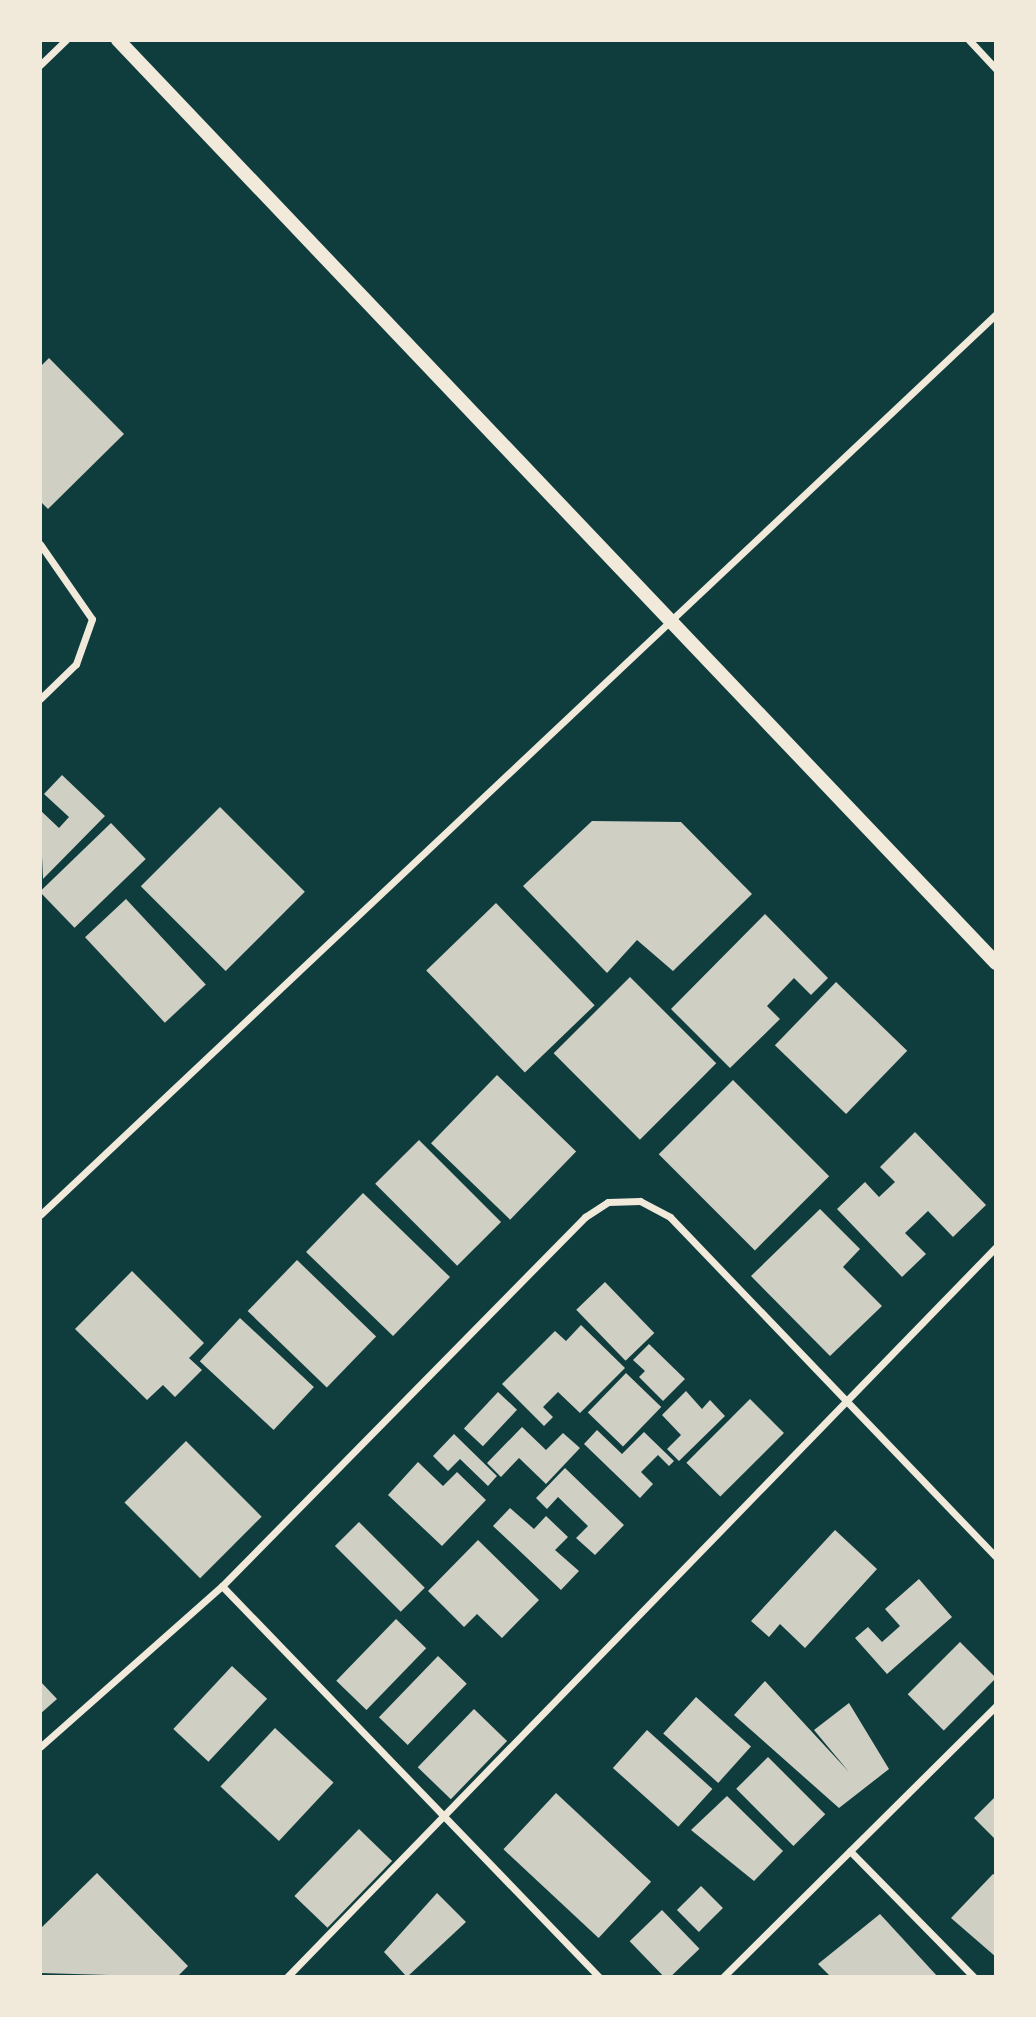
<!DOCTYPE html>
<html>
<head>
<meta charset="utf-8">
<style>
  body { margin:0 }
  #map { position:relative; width:1036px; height:2017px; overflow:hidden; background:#0f3d3e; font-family:"Nunito Sans",sans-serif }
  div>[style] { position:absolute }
  .building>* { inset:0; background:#cfcfc3; transform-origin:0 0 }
  .minor>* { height:7px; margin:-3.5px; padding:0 3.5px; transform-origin:3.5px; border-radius:3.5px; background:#f1e9da }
  .secondary>* { height:14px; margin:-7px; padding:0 7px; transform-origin:7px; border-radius:7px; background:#f1e9da }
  span { translate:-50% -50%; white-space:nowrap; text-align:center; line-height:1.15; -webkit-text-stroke:5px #f1e9da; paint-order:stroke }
  .frame { position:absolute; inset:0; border:42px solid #f1e9da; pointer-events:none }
</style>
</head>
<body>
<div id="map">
  <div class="building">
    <div style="clip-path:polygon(49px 358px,124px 434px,48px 509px,40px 501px,40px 367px)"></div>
    <div style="clip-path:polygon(62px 775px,105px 816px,43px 879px,40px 810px,59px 828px,69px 817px,44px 794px)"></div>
    <div style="left:220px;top:807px;width:120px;height:112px;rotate:45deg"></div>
    <div style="clip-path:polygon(592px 821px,681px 822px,752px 894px,673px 971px,637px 940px,607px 973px,523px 886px)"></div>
    <div style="left:111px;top:823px;width:50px;height:99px;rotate:46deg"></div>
    <div style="left:126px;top:899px;width:117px;height:56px;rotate:47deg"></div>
    <div style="left:496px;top:903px;width:142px;height:97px;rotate:46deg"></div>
    <div style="clip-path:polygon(765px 914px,828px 978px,811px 995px,794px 978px,767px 1006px,780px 1019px,730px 1068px,671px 1009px)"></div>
    <div style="left:630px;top:977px;width:122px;height:108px;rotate:45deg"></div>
    <div style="left:836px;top:982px;width:99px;height:88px;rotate:44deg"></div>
    <div style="left:497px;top:1075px;width:110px;height:95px;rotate:44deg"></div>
    <div style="left:733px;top:1080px;width:136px;height:105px;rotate:45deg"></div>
    <div style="clip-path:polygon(915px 1132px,986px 1205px,953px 1237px,928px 1211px,905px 1233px,926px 1254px,902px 1277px,837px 1209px,865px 1182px,879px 1197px,895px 1182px,880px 1167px)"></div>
    <div style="left:419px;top:1140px;width:116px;height:62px;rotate:45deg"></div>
    <div style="left:363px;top:1193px;width:121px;height:82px;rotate:44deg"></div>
    <div style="clip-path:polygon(820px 1209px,860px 1249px,843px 1267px,882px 1306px,830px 1356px,751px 1276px)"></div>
    <div style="left:297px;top:1260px;width:110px;height:71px;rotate:44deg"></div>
    <div style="clip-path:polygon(132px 1271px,204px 1343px,189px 1358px,202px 1370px,175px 1397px,163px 1385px,147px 1400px,75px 1329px)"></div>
    <div style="left:605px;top:1282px;width:71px;height:40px;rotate:46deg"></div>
    <div style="left:240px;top:1318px;width:101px;height:59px;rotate:43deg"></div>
    <div style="clip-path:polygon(581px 1325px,625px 1368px,580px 1413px,558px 1392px,543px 1407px,553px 1417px,544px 1426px,502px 1384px,555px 1331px,566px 1341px)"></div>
    <div style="clip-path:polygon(649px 1344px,685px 1379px,663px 1401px,639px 1377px,645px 1371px,633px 1360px)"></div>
    <div style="left:626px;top:1373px;width:49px;height:55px;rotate:44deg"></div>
    <div style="clip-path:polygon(686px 1391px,702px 1409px,710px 1400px,725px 1416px,679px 1461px,667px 1449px,681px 1435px,662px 1415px)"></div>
    <div style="left:498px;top:1392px;width:26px;height:50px;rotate:43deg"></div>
    <div style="left:750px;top:1399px;width:48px;height:90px;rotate:45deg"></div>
    <div style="clip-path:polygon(522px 1427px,546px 1450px,563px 1433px,580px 1448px,546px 1484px,519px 1458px,501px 1477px,487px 1463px)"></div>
    <div style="clip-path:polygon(597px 1430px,622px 1454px,644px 1432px,674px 1461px,669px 1466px,658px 1455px,641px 1472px,653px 1484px,640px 1498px,584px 1444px)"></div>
    <div style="clip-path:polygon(454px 1434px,497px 1476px,488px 1486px,460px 1459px,448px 1471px,433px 1456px)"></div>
    <div style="left:186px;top:1441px;width:107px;height:87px;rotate:45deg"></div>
    <div style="clip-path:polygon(418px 1462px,443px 1486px,457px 1472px,486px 1500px,442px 1546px,388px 1495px)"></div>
    <div style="clip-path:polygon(565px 1468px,624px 1525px,595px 1555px,576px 1538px,588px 1526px,558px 1497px,547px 1509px,536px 1498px)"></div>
    <div style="clip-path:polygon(510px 1508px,534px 1529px,546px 1516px,568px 1537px,555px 1550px,579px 1571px,561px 1590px,493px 1526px)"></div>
    <div style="left:359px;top:1522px;width:93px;height:34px;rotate:45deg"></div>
    <div style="clip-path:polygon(835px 1530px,877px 1569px,805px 1648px,780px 1624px,769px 1637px,751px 1621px)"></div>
    <div style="clip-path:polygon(478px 1540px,539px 1600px,502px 1638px,477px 1614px,464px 1627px,428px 1591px)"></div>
    <div style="clip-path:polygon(919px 1579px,952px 1617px,887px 1674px,855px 1638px,868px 1627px,882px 1642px,900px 1626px,885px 1609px)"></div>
    <div style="left:396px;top:1619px;width:42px;height:86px;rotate:44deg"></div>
    <div style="left:960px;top:1642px;width:51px;height:74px;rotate:45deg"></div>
    <div style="left:438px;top:1656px;width:40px;height:85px;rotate:44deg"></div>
    <div style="left:232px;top:1666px;width:48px;height:86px;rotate:43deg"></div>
    <div style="clip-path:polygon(40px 1681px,57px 1699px,40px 1714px)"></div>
    <div style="clip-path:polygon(765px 1681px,849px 1772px,814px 1730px,849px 1703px,889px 1769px,839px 1808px,734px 1715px)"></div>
    <div style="left:696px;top:1697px;width:74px;height:49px;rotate:42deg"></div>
    <div style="left:474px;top:1709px;width:46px;height:81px;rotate:44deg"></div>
    <div style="left:275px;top:1728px;width:80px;height:80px;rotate:43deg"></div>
    <div style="left:647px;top:1730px;width:88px;height:51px;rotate:42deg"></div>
    <div style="left:768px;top:1757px;width:81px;height:45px;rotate:45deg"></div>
    <div style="left:556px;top:1793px;width:130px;height:77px;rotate:43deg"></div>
    <div style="clip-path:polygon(727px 1796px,783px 1851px,754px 1881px,691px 1830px)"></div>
    <div style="clip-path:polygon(996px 1796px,996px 1840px,974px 1818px)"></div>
    <div style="left:359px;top:1829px;width:46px;height:93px;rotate:44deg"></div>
    <div style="clip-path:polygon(97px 1873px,188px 1966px,177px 1977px,40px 1973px,40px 1929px)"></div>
    <div style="clip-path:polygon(993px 1874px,996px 1876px,996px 1957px,951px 1918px)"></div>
    <div style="left:701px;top:1886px;width:31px;height:34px;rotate:45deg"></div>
    <div style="clip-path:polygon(437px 1893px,466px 1922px,407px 1977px,384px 1952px)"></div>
    <div style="left:662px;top:1910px;width:54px;height:45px;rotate:46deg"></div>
    <div style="clip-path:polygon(880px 1914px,938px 1977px,831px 1977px,818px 1964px)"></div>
  </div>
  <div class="minor">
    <div style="left:969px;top:40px;width:40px;rotate:47deg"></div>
    <div style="left:40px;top:65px;width:36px;rotate:-44deg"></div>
    <div style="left:40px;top:544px;width:91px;rotate:55.3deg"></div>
    <div style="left:92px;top:619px;width:48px;rotate:109.6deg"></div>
    <div style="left:76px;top:664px;width:50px;rotate:135.8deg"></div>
    <div style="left:40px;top:1215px;width:1314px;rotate:-43.3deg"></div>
    <div style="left:222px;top:1586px;width:543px;rotate:46.04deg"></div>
    <div style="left:40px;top:1747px;width:243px;rotate:-41.5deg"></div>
    <div style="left:222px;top:1586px;width:518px;rotate:-45.47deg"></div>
    <div style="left:585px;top:1217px;width:27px;rotate:-33deg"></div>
    <div style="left:608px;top:1202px;width:32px;rotate:-2deg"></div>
    <div style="left:640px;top:1201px;width:34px;rotate:28deg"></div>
    <div style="left:670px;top:1217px;width:471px;rotate:46.2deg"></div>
    <div style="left:850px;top:1851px;width:177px;rotate:45.5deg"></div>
    <div style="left:287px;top:1977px;width:1018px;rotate:-45.84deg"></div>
    <div style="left:723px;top:1977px;width:385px;rotate:-44.8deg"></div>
  </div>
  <div class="secondary">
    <div style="left:118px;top:40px;width:1274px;rotate:46.43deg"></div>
  </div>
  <div class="frame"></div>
</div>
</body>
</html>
